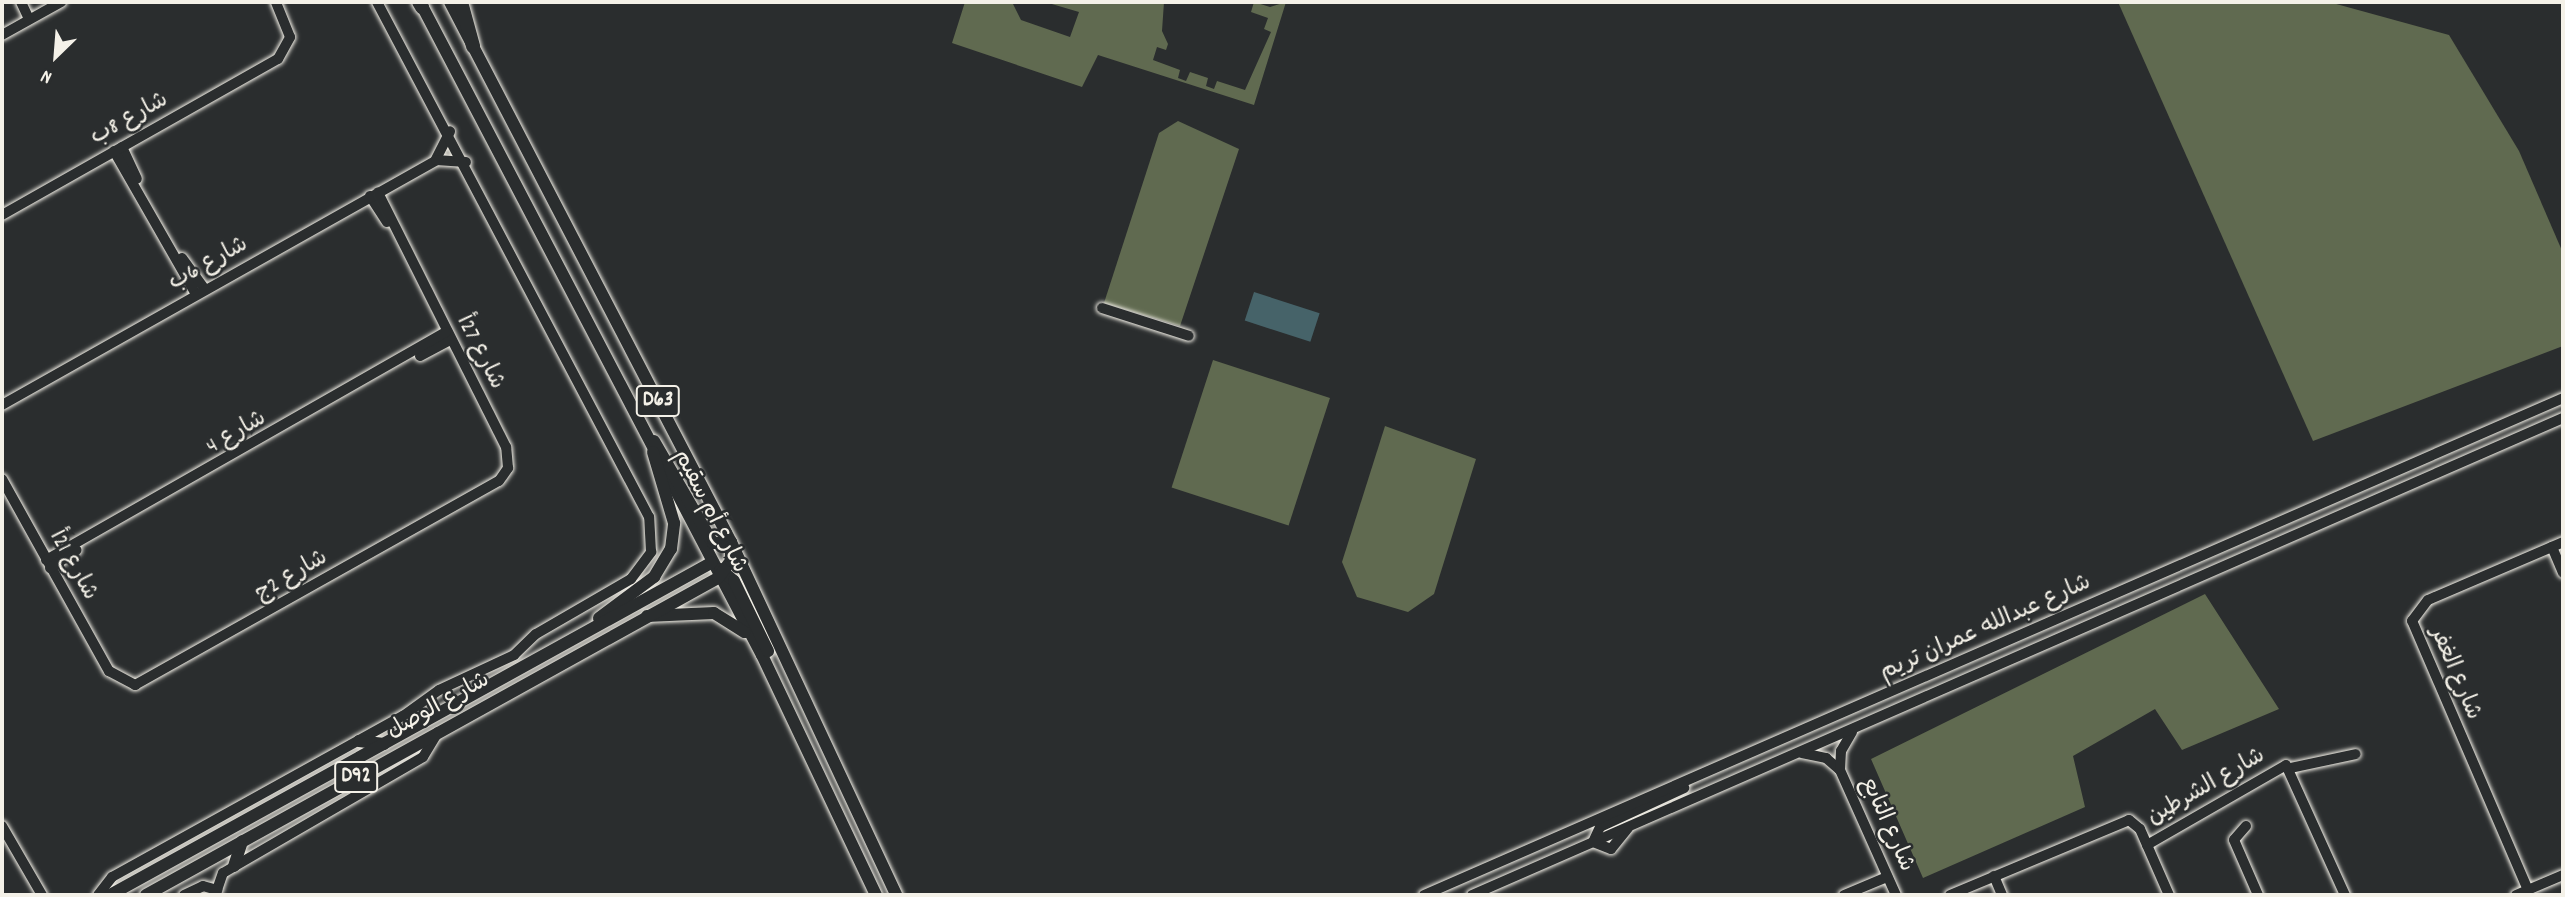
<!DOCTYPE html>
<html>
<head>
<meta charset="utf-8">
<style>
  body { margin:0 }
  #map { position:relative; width:2565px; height:897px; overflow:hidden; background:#2a2d2e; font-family:Dekko,"Playpen Sans Arabic",sans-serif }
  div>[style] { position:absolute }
  .green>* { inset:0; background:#606a50; transform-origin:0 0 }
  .water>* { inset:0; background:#466369; transform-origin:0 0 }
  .roads { filter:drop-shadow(0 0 2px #f4f1e8) drop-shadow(0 0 2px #f4f1e8) }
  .minor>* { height:10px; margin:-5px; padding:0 5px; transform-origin:5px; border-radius:5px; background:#2a2d2e }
  .major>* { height:12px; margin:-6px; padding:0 6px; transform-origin:6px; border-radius:6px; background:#2a2d2e }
  .highway>* { height:14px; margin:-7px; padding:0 7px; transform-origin:7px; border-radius:7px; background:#2a2d2e }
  span { translate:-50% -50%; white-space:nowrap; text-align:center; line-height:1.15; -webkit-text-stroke:5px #2a2d2e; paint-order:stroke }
  .shield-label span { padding:2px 5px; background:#2a2d2e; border:2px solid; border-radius:5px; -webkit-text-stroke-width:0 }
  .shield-label { font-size:21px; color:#f4f1e8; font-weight:700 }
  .street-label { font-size:23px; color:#f4f1e8 }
  .frame { position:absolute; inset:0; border:4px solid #f4f1e8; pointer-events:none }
  .north { position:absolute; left:21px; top:21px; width:70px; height:70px; -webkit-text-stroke:5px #2a2d2e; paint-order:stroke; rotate:205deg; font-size:19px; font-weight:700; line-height:28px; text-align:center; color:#f4f1e8 }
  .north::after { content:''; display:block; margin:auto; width:24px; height:32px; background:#f4f1e8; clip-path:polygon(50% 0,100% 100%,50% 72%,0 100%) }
</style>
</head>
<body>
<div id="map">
  <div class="green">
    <div style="clip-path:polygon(965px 2px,1012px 2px,1021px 20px,1070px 37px,1079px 12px,1045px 2px,1164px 2px,1162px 31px,1168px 44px,1166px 50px,1157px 47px,1153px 60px,1180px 70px,1178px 78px,1186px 81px,1190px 72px,1208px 78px,1206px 86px,1214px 89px,1217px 81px,1245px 90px,1271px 32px,1264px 29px,1268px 18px,1251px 12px,1254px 2px,1270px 7px,1286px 2px,1254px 105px,1098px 55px,1082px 87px,952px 43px)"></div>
    <div style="clip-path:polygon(2118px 2px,2329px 2px,2449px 35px,2519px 151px,2563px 253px,2563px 346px,2313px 441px)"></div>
    <div style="clip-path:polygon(1178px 121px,1239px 149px,1180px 326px,1104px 303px,1159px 133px)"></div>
    <div style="left:1213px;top:360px;width:123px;height:134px;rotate:18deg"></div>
    <div style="clip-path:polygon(1385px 426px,1476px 459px,1434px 594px,1408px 612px,1357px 597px,1342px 562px)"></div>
    <div style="clip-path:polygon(2205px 594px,2279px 709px,2182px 750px,2155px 709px,2073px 756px,2085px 807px,1923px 878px,1871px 759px)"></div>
  </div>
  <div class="water">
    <div style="left:1254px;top:292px;width:69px;height:30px;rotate:18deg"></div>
  </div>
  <div class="roads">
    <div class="minor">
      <div style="left:21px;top:2px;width:19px;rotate:65deg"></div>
      <div style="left:2px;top:35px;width:68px;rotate:-29.2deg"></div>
      <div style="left:122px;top:147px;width:35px;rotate:65deg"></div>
      <div style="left:114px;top:151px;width:165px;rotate:60.2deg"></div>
      <div style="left:436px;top:159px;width:31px;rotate:-63deg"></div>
      <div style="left:370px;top:196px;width:31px;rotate:57deg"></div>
      <div style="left:2px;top:215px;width:317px;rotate:-29.5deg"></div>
      <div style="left:278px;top:59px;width:25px;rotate:-61deg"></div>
      <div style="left:290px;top:37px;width:38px;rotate:-112deg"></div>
      <div style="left:182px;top:258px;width:39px;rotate:54deg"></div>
      <div style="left:1102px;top:308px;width:91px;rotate:17.8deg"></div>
      <div style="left:420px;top:356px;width:34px;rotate:-28deg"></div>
      <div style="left:2px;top:405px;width:498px;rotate:-29.4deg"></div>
      <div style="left:436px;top:160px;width:30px;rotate:4deg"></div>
      <div style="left:2px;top:479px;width:220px;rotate:60.9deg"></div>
      <div style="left:109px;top:671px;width:30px;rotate:28deg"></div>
      <div style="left:135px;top:685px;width:417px;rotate:-29.3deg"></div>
      <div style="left:499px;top:481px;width:16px;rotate:-55deg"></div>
      <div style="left:508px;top:468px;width:21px;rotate:-95deg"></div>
      <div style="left:506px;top:447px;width:285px;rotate:-116.7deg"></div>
      <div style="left:2552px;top:547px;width:28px;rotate:67deg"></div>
      <div style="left:46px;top:560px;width:460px;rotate:-29.7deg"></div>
      <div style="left:50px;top:568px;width:32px;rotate:-34deg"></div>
      <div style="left:1802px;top:753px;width:25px;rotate:12deg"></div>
      <div style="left:1826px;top:758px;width:18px;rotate:41deg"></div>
      <div style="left:1840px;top:770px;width:137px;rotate:65.9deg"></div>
      <div style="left:2290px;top:768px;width:67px;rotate:-12deg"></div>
      <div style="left:1840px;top:770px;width:19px;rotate:-87deg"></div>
      <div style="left:1841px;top:751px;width:22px;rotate:-60deg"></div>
      <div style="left:2px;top:826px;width:80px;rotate:59.9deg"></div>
      <div style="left:2246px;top:826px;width:18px;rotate:131deg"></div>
      <div style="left:2234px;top:840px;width:60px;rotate:66.4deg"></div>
      <div style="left:1628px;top:828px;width:27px;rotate:129deg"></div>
      <div style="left:1611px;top:849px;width:19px;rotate:-159deg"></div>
      <div style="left:1593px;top:842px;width:17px;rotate:-65deg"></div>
      <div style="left:1600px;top:827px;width:93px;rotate:-24.9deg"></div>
      <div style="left:2147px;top:845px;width:160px;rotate:-29.9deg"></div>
      <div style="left:2286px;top:765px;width:143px;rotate:65.6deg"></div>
      <div style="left:1994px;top:876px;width:21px;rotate:67deg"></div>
      <div style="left:217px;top:890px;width:18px;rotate:-71deg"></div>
      <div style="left:223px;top:873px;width:231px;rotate:-30.1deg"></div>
      <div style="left:423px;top:757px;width:29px;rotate:-59deg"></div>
      <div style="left:2528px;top:890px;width:293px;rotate:-113.3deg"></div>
      <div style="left:2412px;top:621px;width:26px;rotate:-53deg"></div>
      <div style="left:2428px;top:600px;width:147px;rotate:-23.2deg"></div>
      <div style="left:98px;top:895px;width:23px;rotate:-52deg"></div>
      <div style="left:112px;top:877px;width:333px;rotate:-29deg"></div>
      <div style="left:403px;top:716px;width:44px;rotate:-35.8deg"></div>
      <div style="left:439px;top:690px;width:83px;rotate:-25deg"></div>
      <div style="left:514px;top:655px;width:30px;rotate:-44deg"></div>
      <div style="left:536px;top:634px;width:110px;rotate:-30.1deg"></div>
      <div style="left:631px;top:579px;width:34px;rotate:-53deg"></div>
      <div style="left:651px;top:552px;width:35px;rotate:-93deg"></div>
      <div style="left:649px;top:517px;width:582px;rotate:-117.84deg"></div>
      <div style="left:184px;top:895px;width:21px;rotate:-25deg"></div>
      <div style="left:203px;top:886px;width:15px;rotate:16deg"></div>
      <div style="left:1424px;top:895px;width:1243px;rotate:-23.57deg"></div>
      <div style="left:1472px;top:895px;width:1191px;rotate:-23.62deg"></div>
      <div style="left:1844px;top:895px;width:47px;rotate:-22.7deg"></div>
      <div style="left:1950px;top:895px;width:194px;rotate:-22.7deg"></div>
      <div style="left:2129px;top:820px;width:14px;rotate:39deg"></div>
      <div style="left:2140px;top:829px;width:72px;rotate:66.3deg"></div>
      <div style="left:2516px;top:895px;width:51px;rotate:-23.1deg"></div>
    </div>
    <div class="major">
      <div style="left:420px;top:2px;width:737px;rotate:62.36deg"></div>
      <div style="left:762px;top:655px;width:266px;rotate:64.6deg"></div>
      <div style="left:450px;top:2px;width:609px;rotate:62.51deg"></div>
      <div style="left:731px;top:542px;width:390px;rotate:64.9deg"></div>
      <div style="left:654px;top:441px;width:118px;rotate:60deg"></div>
      <div style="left:713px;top:543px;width:18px;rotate:-3deg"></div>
      <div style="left:720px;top:569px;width:18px;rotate:41deg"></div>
      <div style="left:734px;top:581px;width:78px;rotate:64.1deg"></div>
      <div style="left:647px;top:616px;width:67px;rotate:-2.6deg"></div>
      <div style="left:714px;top:613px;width:36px;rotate:32deg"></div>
      <div style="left:599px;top:618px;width:69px;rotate:-36.7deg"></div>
      <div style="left:654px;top:577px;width:33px;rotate:-59deg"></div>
      <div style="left:671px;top:549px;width:26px;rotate:-83deg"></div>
      <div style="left:674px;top:523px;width:74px;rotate:-106.5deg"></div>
      <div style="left:359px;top:741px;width:25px;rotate:7deg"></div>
      <div style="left:234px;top:866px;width:26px;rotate:-72deg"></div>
      <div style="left:110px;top:895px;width:687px;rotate:-28.92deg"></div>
      <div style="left:146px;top:895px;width:654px;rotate:-29deg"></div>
      <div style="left:718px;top:578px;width:21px;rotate:-53deg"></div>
      <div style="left:731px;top:561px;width:15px;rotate:-90deg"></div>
    </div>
    <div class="highway">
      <div style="left:419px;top:2px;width:6px;rotate:59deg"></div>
      <div style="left:461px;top:2px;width:46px;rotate:74.7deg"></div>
    </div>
  </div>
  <div class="shield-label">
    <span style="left:658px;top:401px">D63</span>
    <span style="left:356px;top:777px">D92</span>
  </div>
  <div class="street-label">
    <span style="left:130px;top:120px;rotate:-29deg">شارع 8ب</span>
    <span style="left:209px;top:265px;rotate:-29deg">شارع 6ب</span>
    <span style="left:479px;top:353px;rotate:63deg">شارع 27أ</span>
    <span style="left:237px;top:434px;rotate:-30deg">شارع 4</span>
    <span style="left:709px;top:512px;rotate:63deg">شارع أم سقيم</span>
    <span style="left:72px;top:566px;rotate:61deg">شارع 21أ</span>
    <span style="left:292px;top:577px;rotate:-30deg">شارع 2ج</span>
    <span style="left:1986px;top:629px;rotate:-24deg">شارع عبدالله عمران تريم</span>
    <span style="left:2454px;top:674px;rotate:67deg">شارع الغفر</span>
    <span style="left:439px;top:707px;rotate:-29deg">شارع الوصل</span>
    <span style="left:2207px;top:788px;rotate:-30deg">شارع الشرطين</span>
    <span style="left:1886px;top:825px;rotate:66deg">شارع التابع</span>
  </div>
  <div class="frame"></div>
  <div class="north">N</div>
</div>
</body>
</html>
